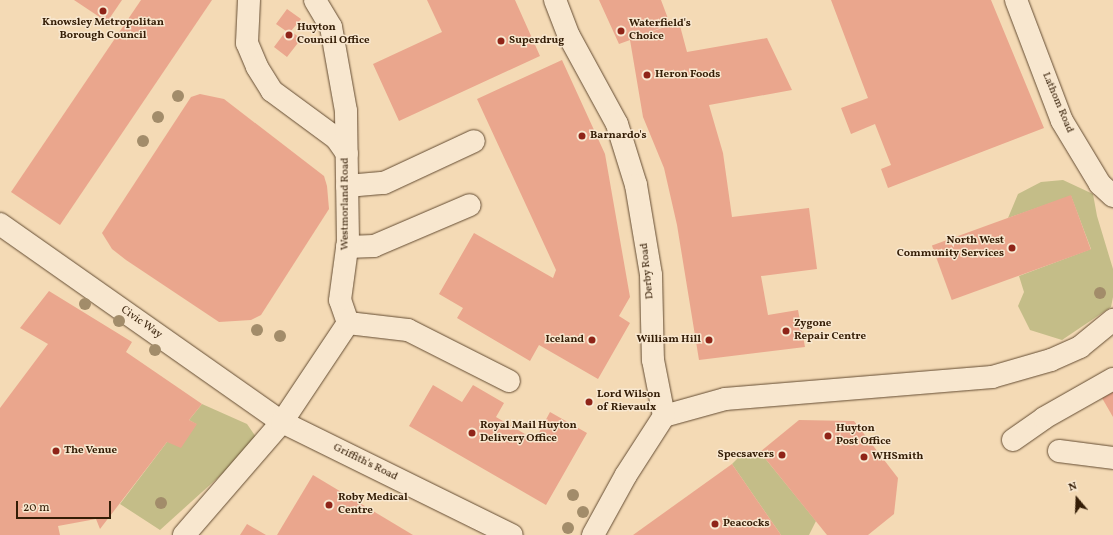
<!DOCTYPE html>
<html>
<head>
<meta charset="utf-8">
<style>
  body { margin:0 }
  #map { position:relative; width:1113px; height:535px; overflow:hidden; background:#f4dab5; font-family:Vollkorn,serif }
  div>[style] { position:absolute }
  .green>* { inset:0; background:#c4bd88 }
  .building>* { inset:0; background:#eaa68d; transform-origin:0 0 }
  .roads { filter:drop-shadow(0 0 1px #644c32) drop-shadow(0 0 1px #644c32) }
  .minor>* { height:22px; margin:-11px; padding:0 11px; transform-origin:11px; border-radius:11px; background:#f8e7cf }
  .trees>* { width:12px; height:12px; margin:-6px; border-radius:50%; background:#a28c6a }
  .dots>* { width:11px; height:11px; translate:-50% -50%; box-sizing:border-box; border:2px solid #f8e7cf; border-radius:50% }
  span { translate:-50% -50%; white-space:nowrap; text-align:center; line-height:1.15; -webkit-text-stroke:3px #f8e7cf; paint-order:stroke }
  .poi-label { font-size:11px; color:#341d06; font-weight:700 }
  .left { translate:0 -50%; text-align:left }
  .right { translate:-100% -50%; text-align:right }
  .street-label { font-size:11px; color:#341d06 }
  .north { position:absolute; left:1057px; top:479px; width:40px; height:40px; -webkit-text-stroke:3px #f8e7cf; paint-order:stroke; rotate:341deg; font-size:11px; font-weight:700; line-height:16px; text-align:center; color:#341d06 }
  .north::after { content:''; display:block; margin:auto; width:14px; height:18px; background:#341d06; clip-path:polygon(50% 0,100% 100%,50% 72%,0 100%) }
  .scale { position:absolute; left:16px; top:501px; width:95px; height:18px; box-sizing:border-box; border:2px solid #341d06; border-top:0; padding-left:5px; font-size:12px; line-height:14px; white-space:nowrap; color:#341d06; -webkit-text-stroke:3px #f8e7cf; paint-order:stroke }
</style>
</head>
<body>
<div id="map">
  <div class="green">
    <div style="clip-path:polygon(1063px 180px,1093px 194px,1097px 216px,1113px 269px,1113px 297px,1111px 307px,1062px 340px,1030px 330px,1018px 306px,1024px 292px,1019px 276px,1091px 249px,1071px 196px,1008px 218px,1018px 194px,1041px 182px)"></div>
    <div style="clip-path:polygon(202px 404px,247px 424px,256px 437px,243px 463px,222px 474px,160px 530px,120px 504px,167px 442px,196px 424px,189px 420px)"></div>
    <div style="clip-path:polygon(760px 452px,816px 521px,809px 535px,781px 535px,732px 464px,740px 456px)"></div>
  </div>
  <div class="building">
    <div style="clip-path:polygon(74px 0,122px 0,107px 22px)"></div>
    <div style="clip-path:polygon(141px 0,212px 0,60px 225px,11px 192px)"></div>
    <div style="clip-path:polygon(427px 0,515px 0,540px 56px,399px 121px,373px 64px,442px 32px)"></div>
    <div style="clip-path:polygon(599px 0,661px 0,670px 24px,645px 34px,679px 22px,687px 52px,767px 38px,792px 90px,709px 105px,723px 153px,732px 217px,809px 208px,817px 269px,761px 276px,768px 315px,798px 310px,805px 347px,699px 360px,677px 225px,664px 168px,643px 117px,630px 40px,619px 44px)"></div>
    <div style="clip-path:polygon(831px 0,991px 0,1044px 128px,888px 188px,881px 169px,891px 165px,875px 124px,851px 134px,841px 108px,868px 98px)"></div>
    <div style="clip-path:polygon(287px 9px,301px 19px,291px 31px,301px 39px,287px 57px,274px 47px,286px 31px,276px 24px)"></div>
    <div style="clip-path:polygon(562px 60px,605px 154px,630px 297px,619px 316px,630px 323px,598px 379px,539px 345px,530px 361px,457px 318px,463px 308px,439px 294px,474px 233px,553px 278px,556px 270px,477px 99px)"></div>
    <div style="clip-path:polygon(200px 94px,224px 99px,324px 176px,327px 186px,329px 209px,261px 315px,251px 320px,219px 322px,126px 260px,112px 249px,102px 233px,191px 97px)"></div>
    <div style="left:1071px;top:195px;width:58px;height:148px;rotate:70deg"></div>
    <div style="clip-path:polygon(49px 291px,132px 342px,126px 352px,202px 404px,189px 420px,197px 424px,181px 448px,167px 442px,100px 529px,96px 519px,58px 526px,60px 535px,0 535px,0 408px,48px 344px,20px 328px)"></div>
    <div style="clip-path:polygon(433px 385px,462px 402px,473px 385px,504px 403px,496px 417px,535px 440px,550px 412px,587px 433px,546px 505px,409px 426px)"></div>
    <div style="clip-path:polygon(1113px 392px,1113px 417px,1102px 398px)"></div>
    <div style="clip-path:polygon(799px 420px,854px 421px,898px 478px,894px 514px,868px 535px,827px 535px,760px 452px)"></div>
    <div style="clip-path:polygon(732px 464px,781px 535px,633px 535px)"></div>
    <div style="clip-path:polygon(313px 475px,413px 535px,277px 535px)"></div>
    <div style="clip-path:polygon(247px 524px,266px 535px,240px 535px)"></div>
  </div>
  <div class="roads">
    <div class="minor">
      <div style="left:249px;top:0;width:43px;rotate:92.7deg"></div>
      <div style="left:247px;top:43px;width:26px;rotate:67deg"></div>
      <div style="left:257px;top:67px;width:28px;rotate:58deg"></div>
      <div style="left:272px;top:91px;width:79px;rotate:36.3deg"></div>
      <div style="left:336px;top:138px;width:19px;rotate:55deg"></div>
      <div style="left:555px;top:0;width:39px;rotate:69deg"></div>
      <div style="left:569px;top:36px;width:100px;rotate:61.4deg"></div>
      <div style="left:617px;top:124px;width:64px;rotate:72.7deg"></div>
      <div style="left:636px;top:185px;width:91px;rotate:80.5deg"></div>
      <div style="left:651px;top:275px;width:85px;rotate:88.7deg"></div>
      <div style="left:653px;top:360px;width:57px;rotate:78.9deg"></div>
      <div style="left:664px;top:416px;width:63px;rotate:-15.6deg"></div>
      <div style="left:725px;top:399px;width:268px;rotate:-4.7deg"></div>
      <div style="left:992px;top:377px;width:61px;rotate:-16.1deg"></div>
      <div style="left:1051px;top:360px;width:32px;rotate:-24deg"></div>
      <div style="left:1080px;top:347px;width:43px;rotate:-39.3deg"></div>
      <div style="left:1016px;top:0;width:129px;rotate:69.2deg"></div>
      <div style="left:1062px;top:121px;width:74px;rotate:58.9deg"></div>
      <div style="left:1100px;top:184px;width:18px;rotate:43deg"></div>
      <div style="left:347px;top:186px;width:37px;rotate:-5deg"></div>
      <div style="left:384px;top:183px;width:99px;rotate:-25deg"></div>
      <div style="left:0;top:224px;width:345px;rotate:35.1deg"></div>
      <div style="left:282px;top:422px;width:256px;rotate:26.2deg"></div>
      <div style="left:347px;top:247px;width:27px;rotate:-2deg"></div>
      <div style="left:374px;top:246px;width:104px;rotate:-23.1deg"></div>
      <div style="left:348px;top:323px;width:60px;rotate:6.7deg"></div>
      <div style="left:408px;top:330px;width:113px;rotate:26.8deg"></div>
      <div style="left:1013px;top:440px;width:38px;rotate:-35deg"></div>
      <div style="left:1044px;top:418px;width:79px;rotate:-29.5deg"></div>
      <div style="left:1059px;top:451px;width:54px;rotate:7.4deg"></div>
      <div style="left:184px;top:535px;width:150px;rotate:-49.1deg"></div>
      <div style="left:282px;top:422px;width:119px;rotate:-56.3deg"></div>
      <div style="left:348px;top:323px;width:24px;rotate:-109deg"></div>
      <div style="left:340px;top:300px;width:60px;rotate:-82.3deg"></div>
      <div style="left:348px;top:241px;width:130px;rotate:-90.9deg"></div>
      <div style="left:346px;top:111px;width:85px;rotate:-100.1deg"></div>
      <div style="left:331px;top:27px;width:31px;rotate:-121deg"></div>
      <div style="left:593px;top:535px;width:68px;rotate:-61.2deg"></div>
      <div style="left:626px;top:475px;width:70px;rotate:-57.2deg"></div>
    </div>
  </div>
  <div class="trees">
    <div style="left:178px;top:96px"></div>
    <div style="left:158px;top:117px"></div>
    <div style="left:143px;top:141px"></div>
    <div style="left:1100px;top:293px"></div>
    <div style="left:85px;top:304px"></div>
    <div style="left:119px;top:321px"></div>
    <div style="left:257px;top:330px"></div>
    <div style="left:280px;top:336px"></div>
    <div style="left:155px;top:350px"></div>
    <div style="left:573px;top:495px"></div>
    <div style="left:161px;top:503px"></div>
    <div style="left:583px;top:512px"></div>
    <div style="left:568px;top:528px"></div>
  </div>
  <div class="dots">
    <div style="left:103px;top:11px;background:#8f2418"></div>
    <div style="left:621px;top:31px;background:#8f2418"></div>
    <div style="left:289px;top:35px;background:#8f2418"></div>
    <div style="left:501px;top:41px;background:#8f2418"></div>
    <div style="left:647px;top:75px;background:#8f2418"></div>
    <div style="left:582px;top:136px;background:#8f2418"></div>
    <div style="left:1012px;top:248px;background:#8f2418"></div>
    <div style="left:786px;top:331px;background:#8f2418"></div>
    <div style="left:592px;top:340px;background:#8f2418"></div>
    <div style="left:709px;top:340px;background:#8f2418"></div>
    <div style="left:589px;top:402px;background:#8f2418"></div>
    <div style="left:472px;top:433px;background:#8f2418"></div>
    <div style="left:828px;top:436px;background:#8f2418"></div>
    <div style="left:56px;top:451px;background:#8f2418"></div>
    <div style="left:782px;top:455px;background:#8f2418"></div>
    <div style="left:864px;top:457px;background:#8f2418"></div>
    <div style="left:329px;top:505px;background:#8f2418"></div>
    <div style="left:715px;top:524px;background:#8f2418"></div>
  </div>
  <div class="poi-label">
    <span style="left:103px;top:30px">Knowsley Metropolitan<br>Borough Council</span>
    <span class="left" style="left:629px;top:31px">Waterfield's<br>Choice</span>
    <span class="left" style="left:297px;top:35px">Huyton<br>Council Office</span>
    <span class="left" style="left:509px;top:41px">Superdrug</span>
    <span class="left" style="left:655px;top:75px">Heron Foods</span>
    <span class="left" style="left:590px;top:136px">Barnardo's</span>
    <span class="right" style="left:1004px;top:248px">North West<br>Community Services</span>
    <span class="left" style="left:794px;top:331px">Zygone<br>Repair Centre</span>
    <span class="right" style="left:584px;top:340px">Iceland</span>
    <span class="right" style="left:701px;top:340px">William Hill</span>
    <span class="left" style="left:597px;top:402px">Lord Wilson<br>of Rievaulx</span>
    <span class="left" style="left:480px;top:433px">Royal Mail Huyton<br>Delivery Office</span>
    <span class="left" style="left:836px;top:436px">Huyton<br>Post Office</span>
    <span class="left" style="left:64px;top:451px">The Venue</span>
    <span class="right" style="left:774px;top:455px">Specsavers</span>
    <span class="left" style="left:872px;top:457px">WHSmith</span>
    <span class="left" style="left:338px;top:505px">Roby Medical<br>Centre</span>
    <span class="left" style="left:723px;top:524px">Peacocks</span>
  </div>
  <div class="street-label">
    <span style="left:1057px;top:103px;rotate:67deg">Lathom Road</span>
    <span style="left:346px;top:204px;rotate:-90deg">Westmorland Road</span>
    <span style="left:648px;top:271px;rotate:-96deg">Derby Road</span>
    <span style="left:141px;top:323px;rotate:35deg">Civic Way</span>
    <span style="left:365px;top:463px;rotate:26deg">Griffith's Road</span>
  </div>
  <div class="north">N</div>
  <div class="scale">20 m</div>
</div>
</body>
</html>
